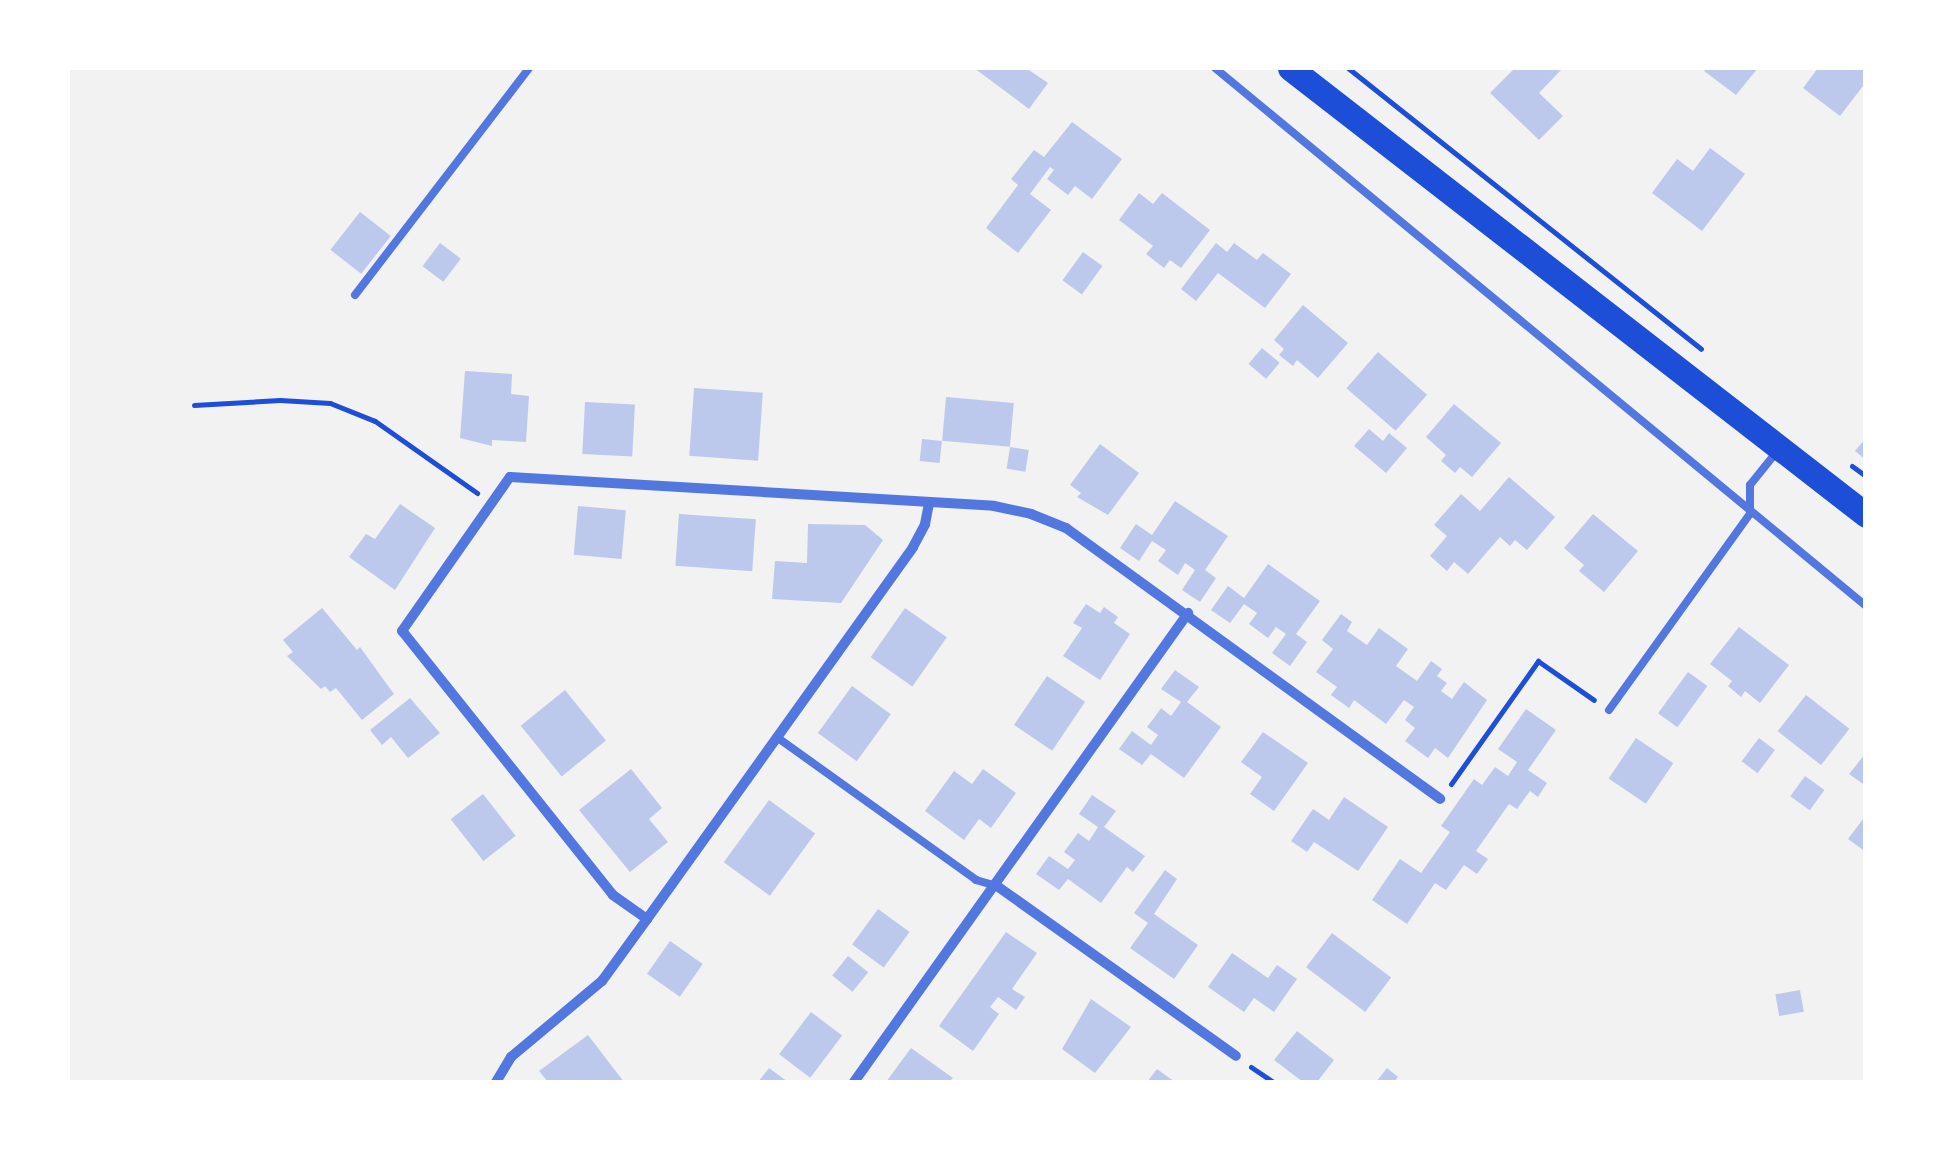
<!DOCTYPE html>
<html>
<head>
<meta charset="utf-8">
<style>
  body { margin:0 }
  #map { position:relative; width:1933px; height:1150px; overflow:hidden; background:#f2f2f2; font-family:"Titillium Web",sans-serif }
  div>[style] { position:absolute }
  .building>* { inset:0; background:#bdc9ec; transform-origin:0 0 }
  .path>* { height:5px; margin:-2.5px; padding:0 2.5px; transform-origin:2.5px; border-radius:2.5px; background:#1d4ed8 }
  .service>* { height:8px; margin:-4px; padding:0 4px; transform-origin:4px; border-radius:4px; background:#5277de }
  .minor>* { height:10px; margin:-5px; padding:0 5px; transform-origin:5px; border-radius:5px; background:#5277de }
  .primary>* { height:25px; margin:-12.5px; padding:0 12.5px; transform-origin:12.5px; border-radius:12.5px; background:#1d4ed8 }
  span { translate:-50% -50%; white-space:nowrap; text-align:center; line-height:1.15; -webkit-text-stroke:10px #fff; paint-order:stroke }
  .frame { position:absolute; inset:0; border:70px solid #fff; pointer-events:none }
</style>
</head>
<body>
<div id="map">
  <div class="building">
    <div style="clip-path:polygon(974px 68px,1026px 68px,1048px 83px,1029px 109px)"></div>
    <div style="clip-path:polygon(1515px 68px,1561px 70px,1539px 93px,1563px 116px,1539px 140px,1490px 93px)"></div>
    <div style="clip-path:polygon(1707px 68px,1758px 68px,1736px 95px,1704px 71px)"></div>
    <div style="clip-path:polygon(1818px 68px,1866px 68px,1866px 82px,1840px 116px,1803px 88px)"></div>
    <div style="clip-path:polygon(1072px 122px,1122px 159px,1092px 199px,1075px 186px,1068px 195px,1047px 179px,1054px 170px,1050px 167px,1030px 194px,1051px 210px,1018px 253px,986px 228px,1018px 185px,1011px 179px,1034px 150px,1044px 157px)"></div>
    <div style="clip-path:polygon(1710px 148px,1745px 174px,1702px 231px,1652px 193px,1677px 159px,1693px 171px)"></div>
    <div style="clip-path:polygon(1139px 193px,1153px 204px,1162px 193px,1210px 230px,1181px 268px,1170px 260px,1164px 268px,1146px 254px,1153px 246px,1119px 220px)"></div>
    <div style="left:360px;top:212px;width:39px;height:48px;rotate:38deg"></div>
    <div style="left:440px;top:243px;width:26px;height:29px;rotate:37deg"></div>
    <div style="clip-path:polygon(1216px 243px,1227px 252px,1234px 243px,1257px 260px,1263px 253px,1291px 274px,1265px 308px,1218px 273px,1196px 301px,1181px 289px)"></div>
    <div style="left:1083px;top:252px;width:24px;height:35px;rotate:36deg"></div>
    <div style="clip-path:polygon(1303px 305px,1348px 343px,1318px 378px,1297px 360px,1293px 366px,1279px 355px,1284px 349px,1274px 340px)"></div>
    <div style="left:1262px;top:348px;width:23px;height:21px;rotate:40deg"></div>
    <div style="left:1378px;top:352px;width:65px;height:48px;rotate:41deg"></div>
    <div style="clip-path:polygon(465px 371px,512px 374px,511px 394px,529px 396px,526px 442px,492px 440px,492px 446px,460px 438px)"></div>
    <div style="left:694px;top:388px;width:69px;height:68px;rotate:4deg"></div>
    <div style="left:946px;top:397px;width:68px;height:44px;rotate:5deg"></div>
    <div style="left:585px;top:402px;width:50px;height:52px;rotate:3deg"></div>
    <div style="clip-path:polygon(1454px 404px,1501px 443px,1472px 477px,1460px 467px,1455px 473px,1441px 461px,1446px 455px,1426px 437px)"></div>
    <div style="clip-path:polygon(1369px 429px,1383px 441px,1389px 433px,1407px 448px,1386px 473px,1354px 446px)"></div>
    <div style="clip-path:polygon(1866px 438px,1866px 460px,1855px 451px)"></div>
    <div style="left:922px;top:439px;width:20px;height:22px;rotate:6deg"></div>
    <div style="clip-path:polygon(1100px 444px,1139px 473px,1108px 515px,1077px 497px,1081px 493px,1070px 485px)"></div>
    <div style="left:1010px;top:447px;width:19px;height:22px;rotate:9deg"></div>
    <div style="clip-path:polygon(1509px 477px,1555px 517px,1527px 550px,1515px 540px,1510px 546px,1500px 537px,1468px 574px,1454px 562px,1447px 571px,1430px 556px,1447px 536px,1434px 525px,1461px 494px,1480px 511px)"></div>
    <div style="clip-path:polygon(1175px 501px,1228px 536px,1205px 570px,1216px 578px,1200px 602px,1182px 590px,1195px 570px,1185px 563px,1178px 575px,1158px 561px,1166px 550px,1152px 541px,1139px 561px,1120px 548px,1136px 524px,1152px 535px)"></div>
    <div style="clip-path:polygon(400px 504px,435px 528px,395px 590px,349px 557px,366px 534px,375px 539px)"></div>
    <div style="left:578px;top:506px;width:48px;height:49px;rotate:5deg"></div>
    <div style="left:679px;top:514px;width:77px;height:52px;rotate:4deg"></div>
    <div style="clip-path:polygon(1593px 514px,1638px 551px,1604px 592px,1579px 571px,1584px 565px,1564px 548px)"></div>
    <div style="clip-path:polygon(808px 524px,865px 525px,883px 540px,841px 603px,772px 599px,775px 561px,807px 563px)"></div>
    <div style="clip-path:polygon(1268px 564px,1320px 601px,1296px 634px,1307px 642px,1290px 666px,1272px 653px,1286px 634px,1276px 627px,1268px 638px,1249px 624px,1257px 613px,1244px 604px,1230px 623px,1211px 610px,1228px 586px,1244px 598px)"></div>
    <div style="clip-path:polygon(1086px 604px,1100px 613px,1104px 607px,1118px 617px,1114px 623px,1130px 634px,1100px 680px,1063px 656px,1082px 628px,1073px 623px)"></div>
    <div style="clip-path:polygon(322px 608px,357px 650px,360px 647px,394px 694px,362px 720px,336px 688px,330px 692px,325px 686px,321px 689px,287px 656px,293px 652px,283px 640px)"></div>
    <div style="left:905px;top:608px;width:51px;height:60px;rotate:35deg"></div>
    <div style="clip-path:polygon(1341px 614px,1352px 622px,1347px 631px,1367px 645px,1379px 628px,1408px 649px,1396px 666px,1417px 681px,1431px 661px,1442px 669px,1437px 676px,1447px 683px,1441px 691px,1452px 699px,1464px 682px,1487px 700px,1448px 758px,1435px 748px,1428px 758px,1405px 741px,1415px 728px,1405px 720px,1414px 707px,1404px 700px,1386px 724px,1354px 700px,1349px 708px,1331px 695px,1337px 687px,1316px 672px,1333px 649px,1322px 640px)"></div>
    <div style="clip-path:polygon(1739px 627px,1789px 665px,1760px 703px,1745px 691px,1741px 697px,1728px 686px,1732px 681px,1710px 664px)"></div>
    <div style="clip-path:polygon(1175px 670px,1199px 687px,1187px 702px,1221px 727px,1184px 778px,1151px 754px,1142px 765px,1119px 749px,1132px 731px,1151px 745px,1158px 735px,1147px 727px,1154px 718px,1161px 708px,1171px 716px,1181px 702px,1161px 689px)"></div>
    <div style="left:1688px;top:672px;width:24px;height:51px;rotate:36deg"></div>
    <div style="left:1047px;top:676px;width:46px;height:59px;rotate:34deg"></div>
    <div style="left:852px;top:686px;width:48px;height:58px;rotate:36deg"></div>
    <div style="left:565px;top:690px;width:65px;height:57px;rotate:51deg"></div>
    <div style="left:1806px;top:695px;width:55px;height:46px;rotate:38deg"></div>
    <div style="clip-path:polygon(410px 698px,440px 733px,408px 758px,391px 737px,382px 745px,370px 730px)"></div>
    <div style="clip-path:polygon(1526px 709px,1556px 730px,1528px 770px,1547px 783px,1538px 797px,1530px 791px,1517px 809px,1509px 804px,1476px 851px,1488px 859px,1477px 874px,1464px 865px,1446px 890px,1435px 883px,1407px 924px,1372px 900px,1400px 859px,1421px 873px,1450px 832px,1441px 826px,1474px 779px,1482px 785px,1495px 767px,1508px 776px,1517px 762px,1498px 749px)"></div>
    <div style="clip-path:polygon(1263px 732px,1308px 763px,1274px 811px,1250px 794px,1262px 777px,1241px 762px)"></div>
    <div style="left:1636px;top:738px;width:45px;height:49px;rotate:34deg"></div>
    <div style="left:1759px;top:738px;width:20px;height:29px;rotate:37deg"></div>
    <div style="clip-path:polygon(1866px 753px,1866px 786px,1849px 774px)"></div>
    <div style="clip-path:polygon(631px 769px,662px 808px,649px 819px,668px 842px,630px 872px,579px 810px)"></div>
    <div style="clip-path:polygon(983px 769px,1016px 793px,991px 828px,979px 819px,964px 840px,925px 811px,954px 771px,972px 784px)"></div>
    <div style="left:1805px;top:776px;width:24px;height:25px;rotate:36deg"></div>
    <div style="left:483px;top:794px;width:53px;height:41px;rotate:52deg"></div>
    <div style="clip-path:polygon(1092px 795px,1116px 811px,1104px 827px,1145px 856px,1133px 872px,1127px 867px,1101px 903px,1068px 879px,1059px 890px,1036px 874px,1049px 856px,1068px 869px,1075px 860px,1064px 852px,1078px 833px,1089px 841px,1098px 827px,1079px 814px)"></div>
    <div style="clip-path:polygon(1344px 797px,1388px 827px,1358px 871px,1314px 842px,1307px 852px,1291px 841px,1313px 809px,1329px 820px)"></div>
    <div style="left:769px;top:800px;width:57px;height:77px;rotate:36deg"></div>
    <div style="clip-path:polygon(1866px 815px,1866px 852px,1848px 839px)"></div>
    <div style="clip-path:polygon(1165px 870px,1177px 879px,1154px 914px,1198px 945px,1174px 979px,1130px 948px,1148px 923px,1134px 913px)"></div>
    <div style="left:878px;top:909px;width:39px;height:44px;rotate:36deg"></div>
    <div style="clip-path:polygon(1006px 932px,1037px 953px,1012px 989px,1025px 997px,1016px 1010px,998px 997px,990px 1007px,999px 1014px,973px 1051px,939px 1026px)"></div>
    <div style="left:1332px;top:933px;width:74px;height:43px;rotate:37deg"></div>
    <div style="left:670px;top:941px;width:40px;height:40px;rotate:35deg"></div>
    <div style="clip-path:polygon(1232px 953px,1268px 978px,1277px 965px,1297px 979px,1274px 1012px,1254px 998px,1244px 1012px,1208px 987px)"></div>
    <div style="left:848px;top:956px;width:26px;height:25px;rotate:39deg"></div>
    <div style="left:1800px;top:990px;width:22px;height:25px;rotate:80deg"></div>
    <div style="clip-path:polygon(1091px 999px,1131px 1027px,1095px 1073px,1062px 1049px)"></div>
    <div style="left:811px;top:1012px;width:39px;height:53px;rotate:37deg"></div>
    <div style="clip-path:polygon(1297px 1031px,1334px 1060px,1317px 1082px,1303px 1082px,1274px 1060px)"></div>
    <div style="clip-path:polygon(588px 1035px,624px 1082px,548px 1082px,539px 1071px)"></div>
    <div style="clip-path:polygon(911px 1048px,953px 1078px,949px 1082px,886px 1082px)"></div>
    <div style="clip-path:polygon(769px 1068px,788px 1082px,758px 1082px)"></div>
    <div style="clip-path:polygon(1387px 1068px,1398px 1077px,1394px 1082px,1376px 1082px)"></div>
    <div style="clip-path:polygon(1157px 1069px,1175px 1082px,1147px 1082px)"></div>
  </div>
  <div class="path">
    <div style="left:1348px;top:68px;width:451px;rotate:38.5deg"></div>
    <div style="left:194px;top:405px;width:86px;rotate:-3.3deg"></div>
    <div style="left:280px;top:400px;width:50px;rotate:3.4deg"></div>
    <div style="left:330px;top:403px;width:48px;rotate:21.8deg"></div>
    <div style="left:375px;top:421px;width:125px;rotate:35.2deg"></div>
    <div style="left:1852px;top:466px;width:17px;rotate:36deg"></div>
    <div style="left:1451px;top:784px;width:151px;rotate:-54.7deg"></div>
    <div style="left:1538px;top:661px;width:68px;rotate:34.9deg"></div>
    <div style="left:1251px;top:1067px;width:27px;rotate:34deg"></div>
  </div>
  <div class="service">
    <div style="left:1215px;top:68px;width:845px;rotate:39.57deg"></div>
    <div style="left:355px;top:295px;width:286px;rotate:-52.5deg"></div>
    <div style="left:1609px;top:710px;width:241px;rotate:-54.3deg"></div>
    <div style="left:1750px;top:514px;width:29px;rotate:-90deg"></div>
    <div style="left:1750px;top:485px;width:45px;rotate:-51.3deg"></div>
    <div style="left:778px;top:738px;width:244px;rotate:35.6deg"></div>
    <div style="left:976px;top:880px;width:22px;rotate:16deg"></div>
  </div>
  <div class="minor">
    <div style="left:997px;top:886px;width:293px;rotate:35.4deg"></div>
    <div style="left:647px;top:919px;width:457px;rotate:-54.4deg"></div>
    <div style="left:913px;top:547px;width:26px;rotate:-62deg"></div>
    <div style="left:925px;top:524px;width:20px;rotate:-79deg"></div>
    <div style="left:496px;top:1082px;width:29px;rotate:-59deg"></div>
    <div style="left:511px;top:1057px;width:119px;rotate:-39.9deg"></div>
    <div style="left:602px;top:981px;width:77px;rotate:-54deg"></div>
    <div style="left:647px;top:919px;width:42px;rotate:-144.8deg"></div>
    <div style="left:613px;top:895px;width:338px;rotate:-128.6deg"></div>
    <div style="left:402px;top:631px;width:188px;rotate:-55deg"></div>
    <div style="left:510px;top:477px;width:485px;rotate:3.4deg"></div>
    <div style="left:994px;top:506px;width:38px;rotate:12deg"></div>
    <div style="left:1031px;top:514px;width:38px;rotate:22deg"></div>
    <div style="left:1066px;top:528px;width:462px;rotate:35.9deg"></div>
    <div style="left:854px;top:1082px;width:576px;rotate:-54.54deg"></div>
  </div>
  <div class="primary">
    <div style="left:1290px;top:68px;width:729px;rotate:37.81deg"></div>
  </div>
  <div class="frame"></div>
</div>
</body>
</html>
